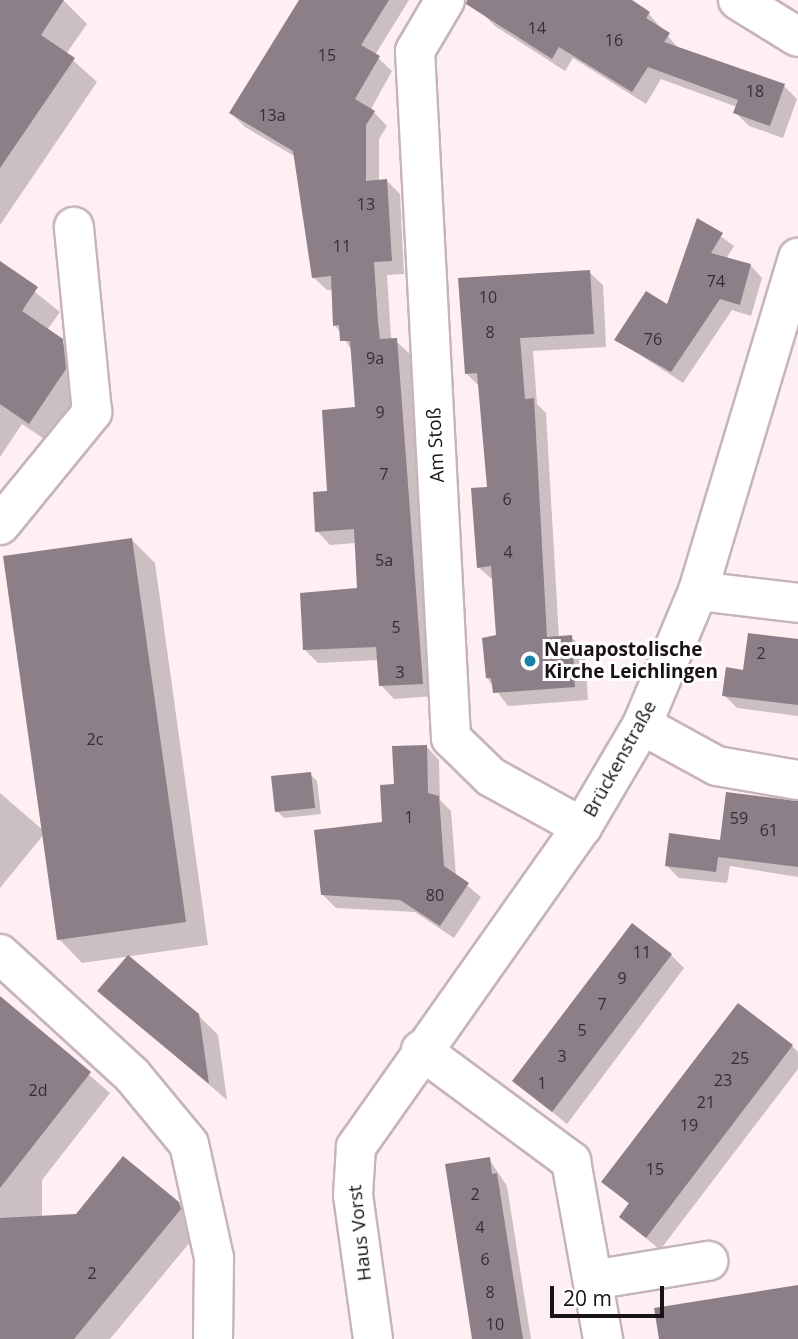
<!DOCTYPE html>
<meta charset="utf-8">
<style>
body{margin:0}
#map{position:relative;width:798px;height:1339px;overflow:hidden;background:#feeff2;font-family:"Open Sans",sans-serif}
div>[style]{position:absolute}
.shadow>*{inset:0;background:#0003}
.building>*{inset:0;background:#8c7f88}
.roads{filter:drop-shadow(2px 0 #c6b4b9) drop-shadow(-2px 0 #c6b4b9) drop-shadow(0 2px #c6b4b9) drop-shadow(0 -2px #c6b4b9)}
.minor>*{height:38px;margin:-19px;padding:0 19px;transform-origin:19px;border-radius:19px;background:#fff}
.dots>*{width:19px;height:19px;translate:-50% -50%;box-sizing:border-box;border:4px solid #fff;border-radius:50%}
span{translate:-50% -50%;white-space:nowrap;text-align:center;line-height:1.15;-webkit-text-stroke:6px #fff;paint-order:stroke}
.number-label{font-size:16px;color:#362e32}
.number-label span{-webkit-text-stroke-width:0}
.street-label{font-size:19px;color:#1a1315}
.poi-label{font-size:19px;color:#1a1315;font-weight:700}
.left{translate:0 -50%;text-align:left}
.scale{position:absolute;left:550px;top:1286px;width:114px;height:32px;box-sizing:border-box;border:4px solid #1a1315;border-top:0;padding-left:9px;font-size:21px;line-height:24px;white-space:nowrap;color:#1a1315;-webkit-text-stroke:5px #fff;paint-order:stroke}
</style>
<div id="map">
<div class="shadow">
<i style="clip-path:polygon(0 0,64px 1px,87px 24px,66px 54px,97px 82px,0 225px)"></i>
<i style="clip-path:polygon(301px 0,409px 0,375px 55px,392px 71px,371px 109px,387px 126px,379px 139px,379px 181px,387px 181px,400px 194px,404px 274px,387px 275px,391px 337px,410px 354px,436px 696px,394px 699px,381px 685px,379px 660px,318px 663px,305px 650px,359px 590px,356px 543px,330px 545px,317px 531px,357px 409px,353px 352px,335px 325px,333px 290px,327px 290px,313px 277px,296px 157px,245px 127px,231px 113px)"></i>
<i style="clip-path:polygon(490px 0,628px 0,648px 13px,680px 50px,784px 86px,797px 99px,783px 138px,749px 126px,735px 112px,737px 107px,661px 79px,646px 104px,573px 58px,565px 71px,495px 26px,482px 13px)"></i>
<i style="clip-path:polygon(698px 220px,734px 246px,726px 259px,751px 266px,762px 278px,751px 316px,732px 310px,683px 383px,616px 339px,668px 306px)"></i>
<i style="clip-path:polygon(0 264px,60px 312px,47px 330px,85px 364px,88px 393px,53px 445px,22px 424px,0 457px)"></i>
<i style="clip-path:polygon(589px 272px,603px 285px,606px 347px,533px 351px,537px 404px,546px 413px,559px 638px,571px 637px,585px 650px,588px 700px,508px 706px,487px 678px,497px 636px,493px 580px,478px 567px,489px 488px,480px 387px,466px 373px)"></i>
<i style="clip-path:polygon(132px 540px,155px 563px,208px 945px,82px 963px,59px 939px,44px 834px,0 888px,0 793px,44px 831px)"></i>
<i style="clip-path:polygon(798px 641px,798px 716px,737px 708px,724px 695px,744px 672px)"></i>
<i style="clip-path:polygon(426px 746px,439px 760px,440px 800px,451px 811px,456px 876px,481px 897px,454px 938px,415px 912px,336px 908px,323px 895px,384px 824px,395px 785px)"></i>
<i style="clip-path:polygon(310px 774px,317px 781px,321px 814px,284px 818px,277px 811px)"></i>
<i style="clip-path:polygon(798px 803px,798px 877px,730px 866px,727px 883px,679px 878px,667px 866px)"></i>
<i style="clip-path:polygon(671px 955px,684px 968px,567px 1124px,514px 1081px)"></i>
<i style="clip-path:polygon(100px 991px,198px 1015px,218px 1035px,227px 1100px)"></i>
<i style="clip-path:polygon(0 998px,110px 1093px,42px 1180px,42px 1218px,178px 1203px,199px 1224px,200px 1230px,110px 1339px,0 1339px)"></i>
<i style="clip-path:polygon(792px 1046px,798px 1052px,798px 1069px,660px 1250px,621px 1217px,630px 1205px,604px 1182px)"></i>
<i style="clip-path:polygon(489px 1159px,507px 1186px,531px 1339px,473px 1339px)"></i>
</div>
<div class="building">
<i style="clip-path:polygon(0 0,64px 0,41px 35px,75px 58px,0 168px)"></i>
<i style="clip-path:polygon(299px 0,389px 0,361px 45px,380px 56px,355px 99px,375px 111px,366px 125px,366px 181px,387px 179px,392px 261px,374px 262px,378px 322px,380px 339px,397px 338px,423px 684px,379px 686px,376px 647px,303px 650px,300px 593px,357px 588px,354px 529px,315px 532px,313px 492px,327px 491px,322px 410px,355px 407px,350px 341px,340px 341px,339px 325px,333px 326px,331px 276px,312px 278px,293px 151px,229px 113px)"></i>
<i style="clip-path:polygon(467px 0,632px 0,650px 12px,646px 18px,670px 33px,664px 42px,785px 84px,770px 126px,733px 113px,738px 100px,648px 67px,632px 92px,559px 47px,552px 59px,466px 4px)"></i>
<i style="clip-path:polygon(697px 218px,723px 233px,711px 253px,751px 264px,740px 305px,720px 299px,671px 372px,614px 340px,646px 291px,667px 304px)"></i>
<i style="clip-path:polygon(0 261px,38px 287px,22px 311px,63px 339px,66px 369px,29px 424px,0 404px)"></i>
<i style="clip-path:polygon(590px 270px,594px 334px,520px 338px,525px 399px,534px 398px,547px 637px,572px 635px,575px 687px,493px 693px,491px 678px,486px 678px,482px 638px,496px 635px,491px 566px,477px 568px,471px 488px,487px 487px,477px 373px,465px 374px,458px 278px)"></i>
<i style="clip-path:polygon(132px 538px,186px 922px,57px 940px,3px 556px)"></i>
<i style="clip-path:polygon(748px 633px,798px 639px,798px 705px,722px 696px,726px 667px,743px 670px)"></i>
<i style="clip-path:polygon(427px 745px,428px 793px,439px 796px,444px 866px,469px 883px,440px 926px,400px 900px,321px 895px,314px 830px,382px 822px,380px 785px,394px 784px,392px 746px)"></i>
<i style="clip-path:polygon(311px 772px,315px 808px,275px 812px,271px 776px)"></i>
<i style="clip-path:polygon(726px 792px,798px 801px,798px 867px,718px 857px,720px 844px,716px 872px,665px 866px,669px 833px,720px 840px)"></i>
<i style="clip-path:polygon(632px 923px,672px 954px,552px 1112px,512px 1081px)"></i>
<i style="clip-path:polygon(128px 955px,199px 1014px,209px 1084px,97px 991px)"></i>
<i style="clip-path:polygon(0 996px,91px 1072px,0 1188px)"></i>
<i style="clip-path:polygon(738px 1003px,793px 1045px,646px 1238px,619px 1217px,629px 1203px,601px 1182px)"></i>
<i style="clip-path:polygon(123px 1156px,179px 1202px,181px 1209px,74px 1339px,0 1339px,0 1218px,76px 1214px)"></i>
<i style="clip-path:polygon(490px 1157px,492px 1174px,497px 1173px,523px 1339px,472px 1339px,445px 1164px)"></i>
<i style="clip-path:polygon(798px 1285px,798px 1339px,659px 1339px,654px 1308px)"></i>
</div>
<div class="roads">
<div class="minor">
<i style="left:445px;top:0;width:59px;rotate:120.5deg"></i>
<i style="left:415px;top:51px;width:688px;rotate:87deg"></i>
<i style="left:451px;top:738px;width:56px;rotate:44.3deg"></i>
<i style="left:491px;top:777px;width:104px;rotate:28.8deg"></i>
<i style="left:738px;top:0;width:70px;rotate:31.7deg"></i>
<i style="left:0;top:525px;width:146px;rotate:-50.8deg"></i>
<i style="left:92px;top:412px;width:186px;rotate:-95.6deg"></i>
<i style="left:698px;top:591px;width:101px;rotate:6.8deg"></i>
<i style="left:642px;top:725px;width:85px;rotate:28.7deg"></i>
<i style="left:717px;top:766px;width:82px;rotate:9.8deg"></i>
<i style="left:0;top:954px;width:179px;rotate:42.5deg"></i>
<i style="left:132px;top:1075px;width:89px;rotate:50.4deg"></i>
<i style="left:189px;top:1144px;width:117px;rotate:77.6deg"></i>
<i style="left:214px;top:1258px;width:81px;rotate:90.7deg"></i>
<i style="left:421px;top:1050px;width:187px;rotate:36.5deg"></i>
<i style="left:571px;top:1161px;width:181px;rotate:79.8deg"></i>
<i style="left:593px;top:1280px;width:117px;rotate:-9.4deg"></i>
<i style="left:373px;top:1339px;width:145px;rotate:-97.9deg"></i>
<i style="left:353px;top:1195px;width:48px;rotate:-86.4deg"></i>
<i style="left:356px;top:1147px;width:392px;rotate:-54.8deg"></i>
<i style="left:582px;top:827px;width:118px;rotate:-59.5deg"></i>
<i style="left:642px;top:725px;width:145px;rotate:-67.3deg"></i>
<i style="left:698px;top:591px;width:348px;rotate:-73.3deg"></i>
</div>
</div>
<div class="dots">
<i style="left:530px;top:661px;background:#1680a9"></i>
</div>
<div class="number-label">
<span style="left:537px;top:28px">14</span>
<span style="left:614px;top:40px">16</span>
<span style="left:327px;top:55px">15</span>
<span style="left:755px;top:91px">18</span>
<span style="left:272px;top:115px">13a</span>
<span style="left:366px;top:204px">13</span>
<span style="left:342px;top:246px">11</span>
<span style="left:716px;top:281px">74</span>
<span style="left:488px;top:297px">10</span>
<span style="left:490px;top:332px">8</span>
<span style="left:653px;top:339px">76</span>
<span style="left:375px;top:358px">9a</span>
<span style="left:380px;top:412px">9</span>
<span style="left:384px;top:474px">7</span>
<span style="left:507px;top:499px">6</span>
<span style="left:508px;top:552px">4</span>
<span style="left:384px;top:560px">5a</span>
<span style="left:396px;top:627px">5</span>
<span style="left:761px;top:653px">2</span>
<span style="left:400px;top:672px">3</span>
<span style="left:95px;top:739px">2c</span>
<span style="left:409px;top:817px">1</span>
<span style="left:739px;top:818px">59</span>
<span style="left:769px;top:830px">61</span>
<span style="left:435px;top:895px">80</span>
<span style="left:642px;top:952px">11</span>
<span style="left:622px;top:978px">9</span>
<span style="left:602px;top:1004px">7</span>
<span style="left:582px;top:1030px">5</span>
<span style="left:562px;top:1056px">3</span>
<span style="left:740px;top:1058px">25</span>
<span style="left:723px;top:1080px">23</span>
<span style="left:542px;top:1083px">1</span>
<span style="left:38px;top:1090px">2d</span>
<span style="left:706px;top:1102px">21</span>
<span style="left:689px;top:1125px">19</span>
<span style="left:655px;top:1169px">15</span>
<span style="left:475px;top:1194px">2</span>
<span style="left:480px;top:1227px">4</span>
<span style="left:485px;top:1259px">6</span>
<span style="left:92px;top:1273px">2</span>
<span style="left:490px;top:1292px">8</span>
<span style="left:495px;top:1324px">10</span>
</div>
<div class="street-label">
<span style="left:436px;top:445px;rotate:-93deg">Am Stoß</span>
<span style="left:620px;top:759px;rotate:-61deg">Brückenstraße</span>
<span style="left:360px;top:1233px;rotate:-96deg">Haus Vorst</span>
</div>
<div class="poi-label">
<span class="left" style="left:544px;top:661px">Neuapostolische<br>Kirche Leichlingen</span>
</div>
<div class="scale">20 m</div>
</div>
